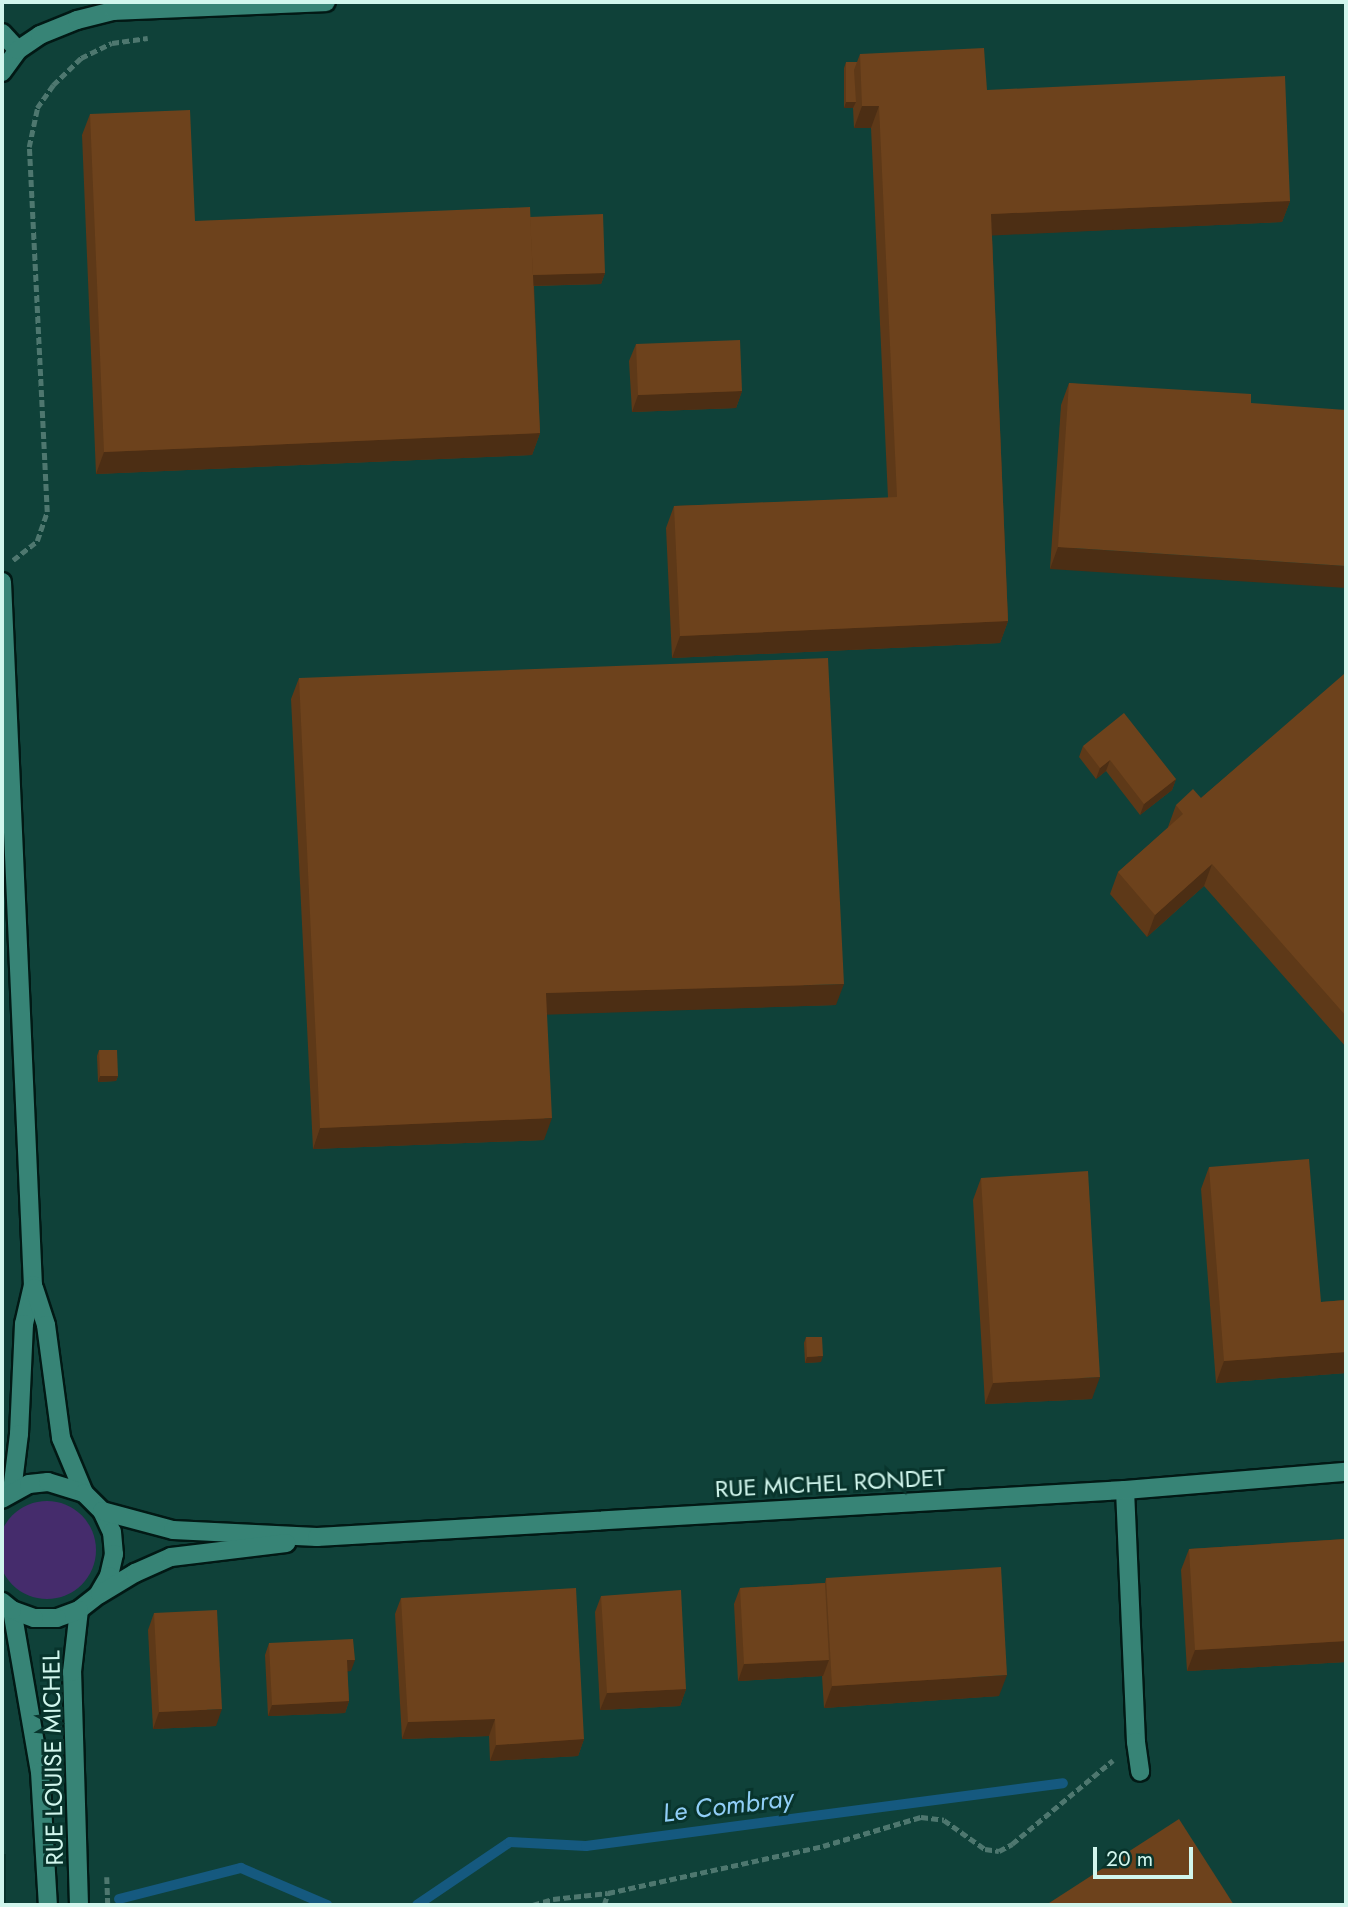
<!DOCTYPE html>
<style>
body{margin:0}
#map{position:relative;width:1348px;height:1907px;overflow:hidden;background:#08342c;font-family:Jost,sans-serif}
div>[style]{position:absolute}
.built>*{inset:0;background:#0f4139}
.green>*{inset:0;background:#452c6c}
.round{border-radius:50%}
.stream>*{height:10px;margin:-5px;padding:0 5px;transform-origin:5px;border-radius:5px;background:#15597f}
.path>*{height:4.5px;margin-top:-2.25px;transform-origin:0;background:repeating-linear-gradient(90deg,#4e776f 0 7px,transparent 0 10.5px)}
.roads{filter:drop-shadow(2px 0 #021915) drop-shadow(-2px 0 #021915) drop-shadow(0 2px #021915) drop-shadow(0 -2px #021915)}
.minor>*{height:18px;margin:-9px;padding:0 9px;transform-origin:9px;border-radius:9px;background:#378476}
.tertiary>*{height:18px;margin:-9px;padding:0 9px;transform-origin:9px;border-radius:9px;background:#378476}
.wall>*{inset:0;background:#5e3918}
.shaded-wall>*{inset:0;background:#4c2e14}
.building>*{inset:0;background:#6d421c}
span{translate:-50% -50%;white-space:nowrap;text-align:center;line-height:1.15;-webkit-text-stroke:6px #08342c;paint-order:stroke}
.street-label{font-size:24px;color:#d1f6ed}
.water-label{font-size:26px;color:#91cef7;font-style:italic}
.frame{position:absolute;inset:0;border:4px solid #d1f6ed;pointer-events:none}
.scale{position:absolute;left:1093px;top:1847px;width:100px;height:32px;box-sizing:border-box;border:4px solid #d1f6ed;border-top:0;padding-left:9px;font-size:21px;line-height:24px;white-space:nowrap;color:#d1f6ed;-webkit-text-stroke:5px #08342c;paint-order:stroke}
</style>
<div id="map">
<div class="built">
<i style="clip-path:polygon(2px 2px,1346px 2px,1346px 1905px,6px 1905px,6px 1854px,2px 1854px)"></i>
</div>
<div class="green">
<i class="round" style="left:-2px;top:1501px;width:98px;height:98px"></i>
</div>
<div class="stream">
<i style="left:119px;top:1899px;width:126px;rotate:-14.3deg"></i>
<i style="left:241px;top:1868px;width:94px;rotate:23.3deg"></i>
<i style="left:417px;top:1905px;width:112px;rotate:-34.1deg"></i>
<i style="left:510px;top:1842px;width:76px;rotate:3deg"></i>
<i style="left:586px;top:1846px;width:481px;rotate:-7.5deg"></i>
</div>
<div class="path">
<i style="left:13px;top:560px;width:31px;rotate:-38deg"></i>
<i style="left:37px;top:541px;width:31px;rotate:-71deg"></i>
<i style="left:47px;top:512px;width:365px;rotate:-92.8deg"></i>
<i style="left:29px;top:147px;width:40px;rotate:-78deg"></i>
<i style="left:37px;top:108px;width:28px;rotate:-55deg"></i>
<i style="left:53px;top:85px;width:39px;rotate:-44deg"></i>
<i style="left:81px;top:58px;width:34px;rotate:-26deg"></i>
<i style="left:112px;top:43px;width:36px;rotate:-8deg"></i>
<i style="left:107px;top:1877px;width:28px;rotate:88deg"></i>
<i style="left:533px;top:1905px;width:21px;rotate:-17deg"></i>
<i style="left:553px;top:1899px;width:55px;rotate:-6.2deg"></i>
<i style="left:608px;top:1893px;width:220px;rotate:-12.3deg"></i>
<i style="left:823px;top:1846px;width:102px;rotate:-16.5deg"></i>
<i style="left:921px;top:1817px;width:23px;rotate:7deg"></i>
<i style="left:944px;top:1820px;width:50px;rotate:35.3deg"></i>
<i style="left:985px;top:1849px;width:14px;rotate:8deg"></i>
<i style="left:999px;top:1851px;width:15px;rotate:-28deg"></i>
<i style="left:1012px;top:1844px;width:131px;rotate:-39.7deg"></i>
<i style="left:604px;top:1905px;width:13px;rotate:-72deg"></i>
</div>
<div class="roads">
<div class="minor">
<i style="left:2px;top:33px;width:23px;rotate:47deg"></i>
<i style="left:2px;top:72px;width:27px;rotate:-54deg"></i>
<i style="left:18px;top:50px;width:27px;rotate:-34deg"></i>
<i style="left:40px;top:35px;width:40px;rotate:-22deg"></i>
<i style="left:77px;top:20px;width:38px;rotate:-14deg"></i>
<i style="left:114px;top:11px;width:212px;rotate:-2.4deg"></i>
<i style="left:2px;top:582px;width:704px;rotate:87.48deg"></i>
<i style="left:33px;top:1285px;width:40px;rotate:103deg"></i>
<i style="left:24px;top:1324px;width:110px;rotate:92.6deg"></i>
<i style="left:19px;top:1434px;width:57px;rotate:97deg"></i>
<i style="left:34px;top:1288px;width:39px;rotate:72deg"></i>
<i style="left:46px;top:1325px;width:114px;rotate:82.4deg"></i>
<i style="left:61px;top:1438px;width:60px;rotate:67.3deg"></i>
<i style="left:1125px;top:1490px;width:252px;rotate:87.5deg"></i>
<i style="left:1136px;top:1742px;width:30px;rotate:82deg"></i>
<i style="left:12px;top:1610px;width:164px;rotate:80.2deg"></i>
<i style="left:40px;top:1772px;width:133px;rotate:86.6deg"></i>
<i style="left:79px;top:1905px;width:233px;rotate:-91.7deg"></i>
<i style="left:72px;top:1672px;width:62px;rotate:-83.6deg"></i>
</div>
<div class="tertiary">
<i style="left:2px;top:1499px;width:31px;rotate:-29deg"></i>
<i style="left:29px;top:1484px;width:19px;rotate:-6deg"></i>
<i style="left:48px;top:1482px;width:38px;rotate:17deg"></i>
<i style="left:84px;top:1493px;width:25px;rotate:45deg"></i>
<i style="left:102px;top:1511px;width:23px;rotate:65deg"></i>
<i style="left:112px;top:1532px;width:22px;rotate:85deg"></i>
<i style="left:114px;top:1554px;width:23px;rotate:103deg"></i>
<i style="left:109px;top:1576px;width:22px;rotate:120deg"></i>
<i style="left:98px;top:1595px;width:24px;rotate:142deg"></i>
<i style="left:79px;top:1610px;width:23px;rotate:160deg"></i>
<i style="left:57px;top:1618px;width:23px;rotate:180deg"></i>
<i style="left:34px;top:1618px;width:23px;rotate:-160deg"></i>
<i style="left:12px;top:1610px;width:13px;rotate:-141deg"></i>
<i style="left:102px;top:1511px;width:73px;rotate:15deg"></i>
<i style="left:173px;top:1530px;width:144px;rotate:2.8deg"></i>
<i style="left:317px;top:1537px;width:809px;rotate:-3.33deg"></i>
<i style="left:1125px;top:1490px;width:222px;rotate:-4.7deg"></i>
<i style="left:100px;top:1594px;width:41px;rotate:-31deg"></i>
<i style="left:135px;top:1573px;width:39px;rotate:-24deg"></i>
<i style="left:171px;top:1557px;width:116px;rotate:-6.9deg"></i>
</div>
</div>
<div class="wall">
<i style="clip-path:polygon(860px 54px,987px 90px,1290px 201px,1282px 222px,992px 235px,1008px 621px,1000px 643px,672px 658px,666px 528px,674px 506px,888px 498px,871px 128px,854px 128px,853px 108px,844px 108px,844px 68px,846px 62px,857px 62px)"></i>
<i style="clip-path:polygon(90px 114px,195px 221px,530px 217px,605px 273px,601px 284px,534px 286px,540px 433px,532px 455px,96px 474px,82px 135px)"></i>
<i style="clip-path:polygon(636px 344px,742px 391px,736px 408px,632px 412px,629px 361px)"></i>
<i style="clip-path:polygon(1069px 383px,1251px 403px,1050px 569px,1061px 405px)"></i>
<i style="clip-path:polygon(1346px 674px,1346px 1047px,1204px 886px,1147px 937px,1110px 894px,1118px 872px,1169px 827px,1168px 827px,1176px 805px,1201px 798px)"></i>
<i style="clip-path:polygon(299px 678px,836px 1005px,547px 1014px,544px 1140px,313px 1149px,291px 699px)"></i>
<i style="clip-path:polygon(1083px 746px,1176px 779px,1172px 790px,1140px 815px,1106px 771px,1096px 779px,1079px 757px)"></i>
<i style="clip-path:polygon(99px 1050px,118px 1076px,116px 1081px,98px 1082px,97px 1056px)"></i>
<i style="clip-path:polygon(1209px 1167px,1321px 1302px,1346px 1300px,1346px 1373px,1216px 1383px,1201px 1189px)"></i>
<i style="clip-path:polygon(981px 1178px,1092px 1399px,985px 1404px,973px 1200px)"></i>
<i style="clip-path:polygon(806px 1337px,821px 1362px,805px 1363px,804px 1343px)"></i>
<i style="clip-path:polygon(1346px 1539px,1346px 1662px,1187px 1671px,1181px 1570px,1189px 1549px)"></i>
<i style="clip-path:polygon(826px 1578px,999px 1696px,824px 1708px,822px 1676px,738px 1681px,734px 1604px,740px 1588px,825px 1583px)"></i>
<i style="clip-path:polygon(601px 1596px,686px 1689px,680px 1706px,600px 1710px,595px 1612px)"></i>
<i style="clip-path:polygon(401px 1598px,584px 1739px,578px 1756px,490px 1761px,489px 1736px,402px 1739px,395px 1614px)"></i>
<i style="clip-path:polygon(154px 1613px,216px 1726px,153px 1729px,148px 1630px)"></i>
<i style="clip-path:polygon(269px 1643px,351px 1671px,347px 1671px,349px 1701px,345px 1713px,268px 1716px,265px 1655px)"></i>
</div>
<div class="shaded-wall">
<i style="clip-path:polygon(846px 102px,856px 102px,853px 108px,844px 108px)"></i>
<i style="clip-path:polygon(862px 106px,879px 106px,871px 128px,854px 128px)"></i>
<i style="clip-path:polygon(1290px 201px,1282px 222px,983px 236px,991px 214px)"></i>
<i style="clip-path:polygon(605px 273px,601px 284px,525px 286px,529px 275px)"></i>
<i style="clip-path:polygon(742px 391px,736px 408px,632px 412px,638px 395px)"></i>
<i style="clip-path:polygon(540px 433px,532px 455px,96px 474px,104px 452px)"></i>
<i style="clip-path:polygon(1058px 547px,1346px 566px,1346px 588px,1050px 569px)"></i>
<i style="clip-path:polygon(1008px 621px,1000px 643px,672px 658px,680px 636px)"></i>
<i style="clip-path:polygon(1110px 760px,1106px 771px,1096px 779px,1100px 768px)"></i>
<i style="clip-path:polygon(1176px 779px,1172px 790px,1140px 815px,1144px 804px)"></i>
<i style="clip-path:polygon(1212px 864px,1204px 886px,1147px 937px,1155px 915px)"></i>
<i style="clip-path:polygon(844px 984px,836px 1005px,538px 1015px,546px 993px)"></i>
<i style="clip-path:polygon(100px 1076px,118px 1076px,116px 1081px,98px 1082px)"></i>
<i style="clip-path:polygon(552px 1118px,544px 1140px,313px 1149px,320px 1128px)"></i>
<i style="clip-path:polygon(1346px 1352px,1346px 1373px,1216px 1383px,1224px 1361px)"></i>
<i style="clip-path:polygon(823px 1356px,821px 1362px,805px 1363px,807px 1357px)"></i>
<i style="clip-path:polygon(1100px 1377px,1092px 1399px,985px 1404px,993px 1383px)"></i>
<i style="clip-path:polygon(1346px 1641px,1346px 1662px,1187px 1671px,1195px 1650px)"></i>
<i style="clip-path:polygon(347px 1660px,355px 1660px,351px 1671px,343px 1672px)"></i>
<i style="clip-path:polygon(829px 1660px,823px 1676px,738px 1681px,744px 1664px)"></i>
<i style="clip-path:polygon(1007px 1675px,999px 1696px,824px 1708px,832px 1686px)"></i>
<i style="clip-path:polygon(686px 1689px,680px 1706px,600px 1710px,607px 1693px)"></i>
<i style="clip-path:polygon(349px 1701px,345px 1713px,268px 1716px,272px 1705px)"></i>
<i style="clip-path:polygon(222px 1709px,216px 1726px,153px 1729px,159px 1712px)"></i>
<i style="clip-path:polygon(495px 1719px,489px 1736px,402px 1739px,408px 1722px)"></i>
<i style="clip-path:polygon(584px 1739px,578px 1756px,490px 1761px,496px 1745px)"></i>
</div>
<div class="building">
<i style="clip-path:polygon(984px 48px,987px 90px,1285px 76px,1290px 201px,991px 214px,1008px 621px,680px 636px,674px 506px,897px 497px,879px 106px,862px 106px,860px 54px)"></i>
<i style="clip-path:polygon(846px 62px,857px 62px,854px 70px,856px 102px,846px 102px)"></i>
<i style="clip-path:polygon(190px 110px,195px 221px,530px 207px,540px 433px,104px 452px,90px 114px)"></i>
<i style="clip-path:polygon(603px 214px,605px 273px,533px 275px,530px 217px)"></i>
<i style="clip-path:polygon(740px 340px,742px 391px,638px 395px,636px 344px)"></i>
<i style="clip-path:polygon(1069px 383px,1251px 394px,1251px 403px,1346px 410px,1346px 566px,1058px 547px)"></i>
<i style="clip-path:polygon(828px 658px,844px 984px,546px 993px,552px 1118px,320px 1128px,299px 678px)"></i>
<i style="clip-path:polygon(1344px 674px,1346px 674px,1346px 1016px,1212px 864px,1155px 915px,1118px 872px,1183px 814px,1176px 805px,1193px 789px,1201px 798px)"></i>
<i style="clip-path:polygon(1124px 713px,1176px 779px,1144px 804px,1110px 760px,1100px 768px,1083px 746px)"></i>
<i style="clip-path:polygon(99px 1050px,117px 1050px,118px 1076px,100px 1076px)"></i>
<i style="clip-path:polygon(1309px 1159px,1321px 1302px,1346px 1300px,1346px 1352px,1224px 1361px,1209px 1167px)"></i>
<i style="clip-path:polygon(1088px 1171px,1100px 1377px,993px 1383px,981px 1178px)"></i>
<i style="clip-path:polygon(806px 1337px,822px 1337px,823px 1356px,807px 1357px)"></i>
<i style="clip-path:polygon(1346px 1539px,1346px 1641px,1195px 1650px,1189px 1549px)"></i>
<i style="clip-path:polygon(1001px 1567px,1007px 1675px,832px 1686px,826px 1578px)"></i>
<i style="clip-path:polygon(825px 1583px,829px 1660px,744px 1664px,740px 1588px)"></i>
<i style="clip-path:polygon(576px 1588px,584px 1739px,496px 1745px,495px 1719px,408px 1722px,401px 1598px)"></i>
<i style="clip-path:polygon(681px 1590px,686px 1689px,607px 1693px,601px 1596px)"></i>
<i style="clip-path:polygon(217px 1610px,222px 1709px,159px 1712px,154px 1613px)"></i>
<i style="clip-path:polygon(353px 1639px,355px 1660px,347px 1660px,349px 1701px,272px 1705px,269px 1643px)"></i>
<i style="clip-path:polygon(1179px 1819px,1234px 1905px,1046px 1905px)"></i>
</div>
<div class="street-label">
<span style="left:830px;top:1483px;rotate:-3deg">RUE MICHEL RONDET</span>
<span style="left:53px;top:1758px;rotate:-91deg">RUE LOUISE MICHEL</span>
</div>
<div class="water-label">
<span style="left:728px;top:1806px;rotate:-7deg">Le Combray</span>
</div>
<div class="frame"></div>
<div class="scale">20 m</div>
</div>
